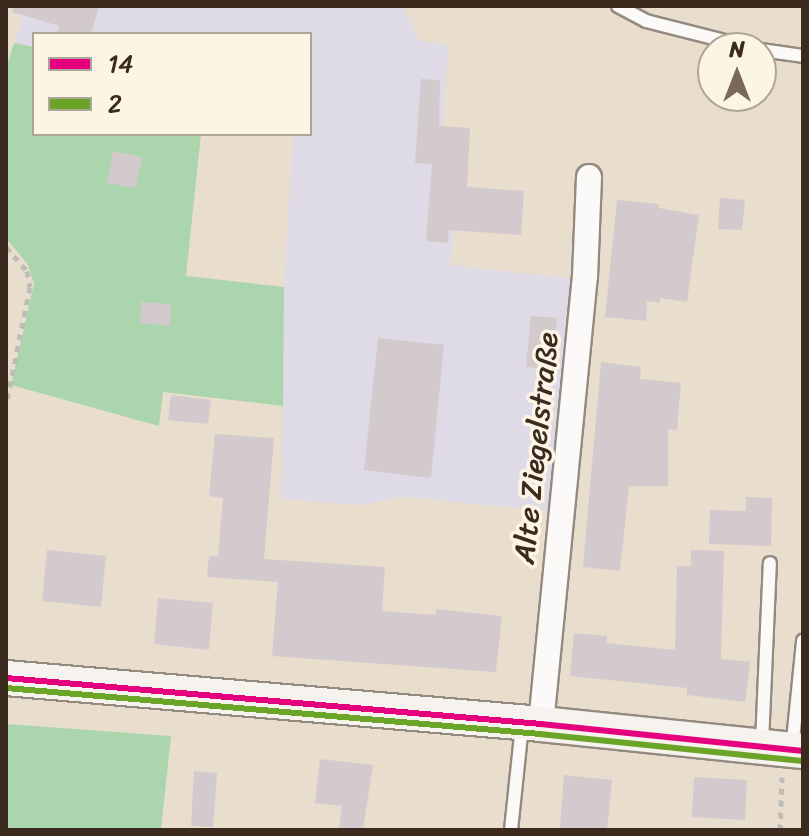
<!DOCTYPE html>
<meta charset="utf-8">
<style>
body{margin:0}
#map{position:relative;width:809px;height:836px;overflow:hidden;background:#e9dece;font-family:Sriracha,sans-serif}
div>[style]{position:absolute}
.built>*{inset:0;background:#dedbe6}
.green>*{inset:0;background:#abd5ac}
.building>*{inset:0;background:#d2cacd}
.path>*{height:5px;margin-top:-2.5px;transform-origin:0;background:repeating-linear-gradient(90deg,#bfbbb7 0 6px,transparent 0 12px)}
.roads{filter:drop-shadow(2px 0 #938a80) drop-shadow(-2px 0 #938a80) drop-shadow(0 2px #938a80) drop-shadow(0 -2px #938a80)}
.service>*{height:12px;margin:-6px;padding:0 6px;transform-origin:6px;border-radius:6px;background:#fcfaf8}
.minor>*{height:24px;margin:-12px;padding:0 12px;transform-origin:12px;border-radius:12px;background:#fcfaf8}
.secondary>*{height:34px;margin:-17px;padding:0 17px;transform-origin:17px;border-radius:17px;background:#f6f2ed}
.bus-1>*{height:6px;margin:-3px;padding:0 3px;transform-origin:3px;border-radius:3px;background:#e5007d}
.bus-2>*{height:6px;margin:-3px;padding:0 3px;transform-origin:3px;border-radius:3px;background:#6ba528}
span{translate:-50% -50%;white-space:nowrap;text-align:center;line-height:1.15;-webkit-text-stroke:7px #fcf5e5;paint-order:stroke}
.street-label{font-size:30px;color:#3b2a1e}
.frame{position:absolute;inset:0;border:8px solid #3b2a1e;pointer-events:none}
.legend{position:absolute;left:32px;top:32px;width:280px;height:104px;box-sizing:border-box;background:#fcf5e5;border:2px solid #afa495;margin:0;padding:10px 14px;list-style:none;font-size:24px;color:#3b2a1e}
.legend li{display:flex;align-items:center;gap:16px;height:40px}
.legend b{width:40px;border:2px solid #afa495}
.north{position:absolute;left:697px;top:32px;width:80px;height:80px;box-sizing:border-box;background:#fcf5e5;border:2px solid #afa495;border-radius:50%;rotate:0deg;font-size:22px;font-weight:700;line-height:32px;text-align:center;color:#3b2a1e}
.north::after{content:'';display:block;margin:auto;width:28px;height:36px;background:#78695c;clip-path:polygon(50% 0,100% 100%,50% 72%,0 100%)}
</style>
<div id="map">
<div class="built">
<i style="clip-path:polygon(27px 6px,403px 6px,419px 40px,448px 45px,441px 162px,460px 164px,450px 265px,574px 279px,555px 512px,403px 497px,362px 505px,281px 499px,284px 287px,293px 134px,310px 134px,310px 34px,34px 34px,34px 47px,14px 43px)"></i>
</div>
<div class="green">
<i style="clip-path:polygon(14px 43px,34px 47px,34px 134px,201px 134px,186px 276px,284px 287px,283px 406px,163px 392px,159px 426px,11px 385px,34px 284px,28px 265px,6px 238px,6px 69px)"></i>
<i style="clip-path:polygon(6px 724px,171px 736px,161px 830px,6px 830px)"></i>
</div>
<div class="building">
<i style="clip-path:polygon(13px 6px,99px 6px,91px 34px,57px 34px,59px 26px,12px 12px)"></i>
<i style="clip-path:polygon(421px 79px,440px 80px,439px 126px,470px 128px,467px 187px,524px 191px,521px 235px,449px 230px,448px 243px,426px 241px,432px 164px,415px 163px)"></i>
<i style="clip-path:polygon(113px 151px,142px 157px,136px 188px,107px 183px)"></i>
<i style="clip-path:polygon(720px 198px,745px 200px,742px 230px,718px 229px)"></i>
<i style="clip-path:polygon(617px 200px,659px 204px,659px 208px,699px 215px,687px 302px,660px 298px,660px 303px,647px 301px,646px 321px,605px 317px)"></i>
<i style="clip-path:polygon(141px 302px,171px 304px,170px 326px,140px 323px)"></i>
<i style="clip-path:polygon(531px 316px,557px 318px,552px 369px,526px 367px)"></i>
<i style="clip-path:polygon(378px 338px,444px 345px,431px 478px,364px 470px)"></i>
<i style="clip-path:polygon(601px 362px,641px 367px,640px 379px,681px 383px,677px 430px,668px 429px,668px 486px,629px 486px,620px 571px,583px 567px)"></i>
<i style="clip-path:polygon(171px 395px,211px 400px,208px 424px,168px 420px)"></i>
<i style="clip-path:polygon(215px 434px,274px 438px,264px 559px,385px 567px,382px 611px,436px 615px,436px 609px,502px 616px,496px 672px,272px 656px,278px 582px,207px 577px,209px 556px,218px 556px,223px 498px,209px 496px)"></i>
<i style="clip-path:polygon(746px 497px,772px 498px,771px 546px,709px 544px,710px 510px,746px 511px)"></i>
<i style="clip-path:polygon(47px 550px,106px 556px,101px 607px,42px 601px)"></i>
<i style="clip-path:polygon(691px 550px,724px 551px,721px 659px,750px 662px,745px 702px,687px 695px,687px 688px,570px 676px,574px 633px,607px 636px,607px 643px,675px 650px,677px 566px,691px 566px)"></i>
<i style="clip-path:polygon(158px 598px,213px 603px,209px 650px,154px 644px)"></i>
<i style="clip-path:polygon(320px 759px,373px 765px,363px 830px,339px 830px,342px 806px,315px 803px)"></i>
<i style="clip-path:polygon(194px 771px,217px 773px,213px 827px,191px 826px)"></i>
<i style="clip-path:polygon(564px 775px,612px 780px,607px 830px,560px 828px)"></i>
<i style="clip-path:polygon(694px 777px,747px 780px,745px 820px,692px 817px)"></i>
</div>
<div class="path">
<i style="left:6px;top:247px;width:32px;rotate:49deg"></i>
<i style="left:27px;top:271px;width:16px;rotate:79deg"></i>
<i style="left:30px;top:287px;width:120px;rotate:101.5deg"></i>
<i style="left:780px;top:830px;width:53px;rotate:-87.8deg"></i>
</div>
<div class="roads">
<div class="service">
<i style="left:618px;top:6px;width:32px;rotate:28deg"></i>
<i style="left:646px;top:21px;width:110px;rotate:14.2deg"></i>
<i style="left:761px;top:50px;width:42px;rotate:8.1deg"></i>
<i style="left:762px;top:743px;width:180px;rotate:-87.5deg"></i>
<i style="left:792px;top:750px;width:110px;rotate:-84.2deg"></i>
<i style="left:511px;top:830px;width:105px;rotate:-84deg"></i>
</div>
<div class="minor">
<i style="left:541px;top:724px;width:449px;rotate:-84.4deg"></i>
<i style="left:585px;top:277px;width:100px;rotate:-87.7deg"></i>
</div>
<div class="secondary">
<i style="left:6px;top:678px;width:537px;rotate:4.91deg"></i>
<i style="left:541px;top:724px;width:263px;rotate:5.9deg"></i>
</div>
</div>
<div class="bus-1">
<i style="left:6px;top:678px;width:537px;rotate:4.91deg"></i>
<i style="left:541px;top:724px;width:263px;rotate:5.9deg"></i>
</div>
<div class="bus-2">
<i style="left:6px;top:688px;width:536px;rotate:4.92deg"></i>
<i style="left:540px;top:734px;width:263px;rotate:5.9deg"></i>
</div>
<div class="street-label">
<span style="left:536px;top:448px;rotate:-84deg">Alte Ziegelstraße</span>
</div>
<div class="frame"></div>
<ul class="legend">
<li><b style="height:10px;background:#e5007d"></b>14</li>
<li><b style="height:10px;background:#6ba528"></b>2</li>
</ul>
<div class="north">N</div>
</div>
